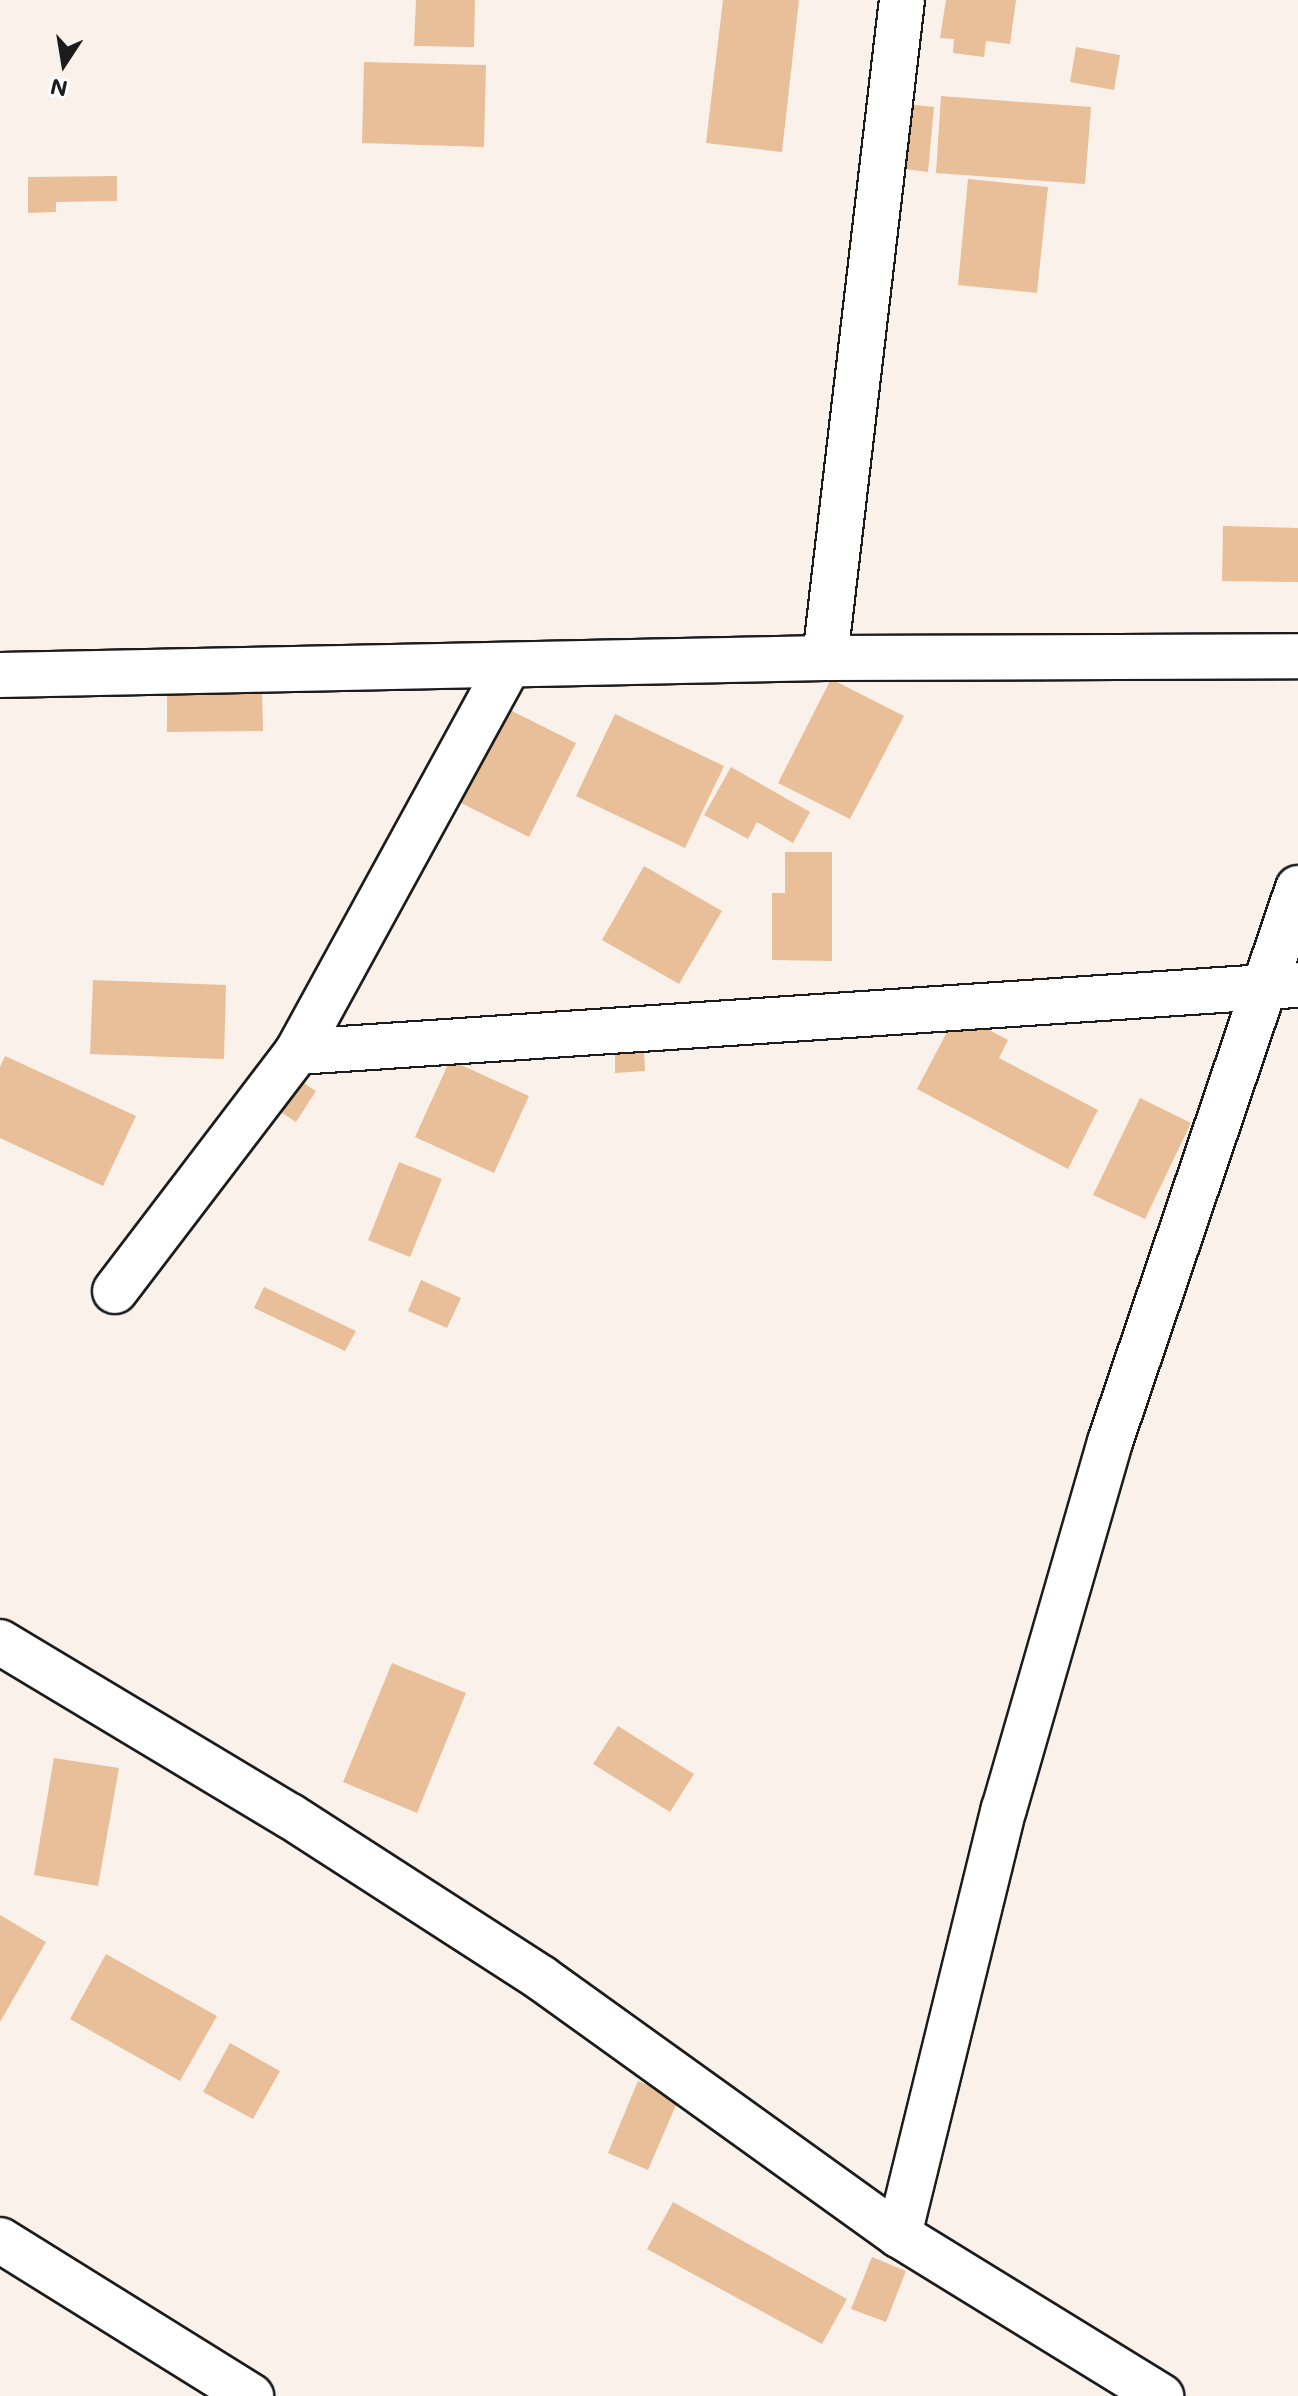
<!DOCTYPE html>
<style>
body{margin:0}
#map{position:relative;width:1298px;height:2396px;overflow:hidden;background:#faf2ea;font-family:Mali,sans-serif}
div>[style]{position:absolute}
.building>*{inset:0;background:#e8bf98}
.roads{filter:drop-shadow(2px 0 #1c1c1c) drop-shadow(-2px 0 #1c1c1c) drop-shadow(0 2px #1c1c1c) drop-shadow(0 -2px #1c1c1c)}
.minor>*{height:44px;margin:-22px;padding:0 22px;transform-origin:22px;border-radius:22px;background:#fff}
span{translate:-50% -50%;white-space:nowrap;text-align:center;line-height:1.15;-webkit-text-stroke:6px #fff;paint-order:stroke}
.north{position:absolute;left:24px;top:24px;width:80px;height:80px;-webkit-text-stroke:6px #fff;paint-order:stroke;rotate:192deg;font-size:22px;font-weight:700;line-height:32px;text-align:center;color:#1c1c1c}
.north::after{content:'';display:block;margin:auto;width:28px;height:36px;background:#1c1c1c;clip-path:polygon(50% 0,100% 100%,50% 72%,0 100%)}
</style>
<div id="map">
<div class="building">
<i style="clip-path:polygon(416px 0,475px 0,474px 47px,414px 46px)"></i>
<i style="clip-path:polygon(723px 0,799px 0,782px 152px,706px 143px)"></i>
<i style="clip-path:polygon(946px 0,1016px 0,1010px 44px,986px 41px,984px 57px,953px 53px,954px 39px,940px 38px)"></i>
<i style="clip-path:polygon(1076px 47px,1120px 55px,1114px 90px,1070px 82px)"></i>
<i style="clip-path:polygon(364px 62px,486px 65px,484px 147px,362px 143px)"></i>
<i style="clip-path:polygon(941px 96px,1091px 107px,1085px 184px,936px 173px)"></i>
<i style="clip-path:polygon(897px 103px,934px 107px,928px 172px,890px 167px)"></i>
<i style="clip-path:polygon(117px 176px,117px 201px,56px 202px,56px 212px,28px 213px,28px 177px)"></i>
<i style="clip-path:polygon(968px 179px,1048px 187px,1037px 293px,958px 285px)"></i>
<i style="clip-path:polygon(1223px 526px,1298px 528px,1298px 582px,1222px 581px)"></i>
<i style="clip-path:polygon(831px 679px,904px 716px,850px 819px,778px 783px)"></i>
<i style="clip-path:polygon(262px 689px,263px 731px,167px 732px,167px 690px)"></i>
<i style="clip-path:polygon(506px 708px,576px 743px,529px 837px,459px 802px)"></i>
<i style="clip-path:polygon(615px 714px,724px 766px,685px 848px,576px 796px)"></i>
<i style="clip-path:polygon(731px 767px,810px 812px,793px 843px,757px 822px,748px 839px,704px 815px)"></i>
<i style="clip-path:polygon(785px 852px,832px 852px,832px 961px,772px 960px,772px 893px,785px 893px)"></i>
<i style="clip-path:polygon(644px 866px,722px 911px,679px 984px,602px 940px)"></i>
<i style="clip-path:polygon(93px 980px,226px 985px,224px 1059px,90px 1054px)"></i>
<i style="clip-path:polygon(957px 1013px,1008px 1040px,999px 1058px,1098px 1110px,1068px 1169px,917px 1089px)"></i>
<i style="clip-path:polygon(644px 1050px,645px 1071px,615px 1073px,615px 1051px)"></i>
<i style="clip-path:polygon(5px 1056px,136px 1116px,103px 1186px,0 1138px,0 1067px)"></i>
<i style="clip-path:polygon(450px 1060px,529px 1096px,494px 1173px,415px 1137px)"></i>
<i style="clip-path:polygon(294px 1077px,316px 1091px,296px 1122px,273px 1107px)"></i>
<i style="clip-path:polygon(1140px 1098px,1191px 1123px,1145px 1219px,1093px 1195px)"></i>
<i style="clip-path:polygon(399px 1162px,442px 1179px,410px 1257px,368px 1240px)"></i>
<i style="clip-path:polygon(421px 1280px,461px 1298px,447px 1328px,408px 1311px)"></i>
<i style="clip-path:polygon(264px 1287px,356px 1331px,345px 1351px,254px 1308px)"></i>
<i style="clip-path:polygon(392px 1663px,466px 1693px,417px 1813px,343px 1782px)"></i>
<i style="clip-path:polygon(618px 1726px,694px 1774px,670px 1812px,593px 1764px)"></i>
<i style="clip-path:polygon(54px 1758px,119px 1768px,98px 1886px,34px 1875px)"></i>
<i style="clip-path:polygon(0 1915px,46px 1942px,0 2022px)"></i>
<i style="clip-path:polygon(106px 1954px,217px 2016px,180px 2081px,70px 2019px)"></i>
<i style="clip-path:polygon(230px 2043px,280px 2071px,253px 2119px,203px 2092px)"></i>
<i style="clip-path:polygon(638px 2081px,679px 2098px,648px 2170px,608px 2153px)"></i>
<i style="clip-path:polygon(673px 2202px,847px 2299px,822px 2344px,647px 2249px)"></i>
<i style="clip-path:polygon(872px 2257px,906px 2271px,886px 2322px,851px 2309px)"></i>
</div>
<div class="roads">
<div class="minor">
<i style="left:825px;top:658px;width:662px;rotate:-83.33deg"></i>
<i style="left:0;top:675px;width:825px;rotate:-1.18deg"></i>
<i style="left:825px;top:658px;width:473px;rotate:-0.2deg"></i>
<i style="left:297px;top:1052px;width:1001px;rotate:-3.84deg"></i>
<i style="left:115px;top:1291px;width:300px;rotate:-52.7deg"></i>
<i style="left:297px;top:1052px;width:440px;rotate:-61.3deg"></i>
<i style="left:0;top:1642px;width:338px;rotate:31deg"></i>
<i style="left:290px;top:1816px;width:299px;rotate:32.8deg"></i>
<i style="left:541px;top:1978px;width:441px;rotate:35.7deg"></i>
<i style="left:899px;top:2235px;width:308px;rotate:31.6deg"></i>
<i style="left:899px;top:2235px;width:439px;rotate:-76.2deg"></i>
<i style="left:1004px;top:1809px;width:382px;rotate:-73.9deg"></i>
<i style="left:1110px;top:1442px;width:585px;rotate:-71.26deg"></i>
<i style="left:0;top:2240px;width:296px;rotate:31.9deg"></i>
</div>
</div>
<div class="north">N</div>
</div>
